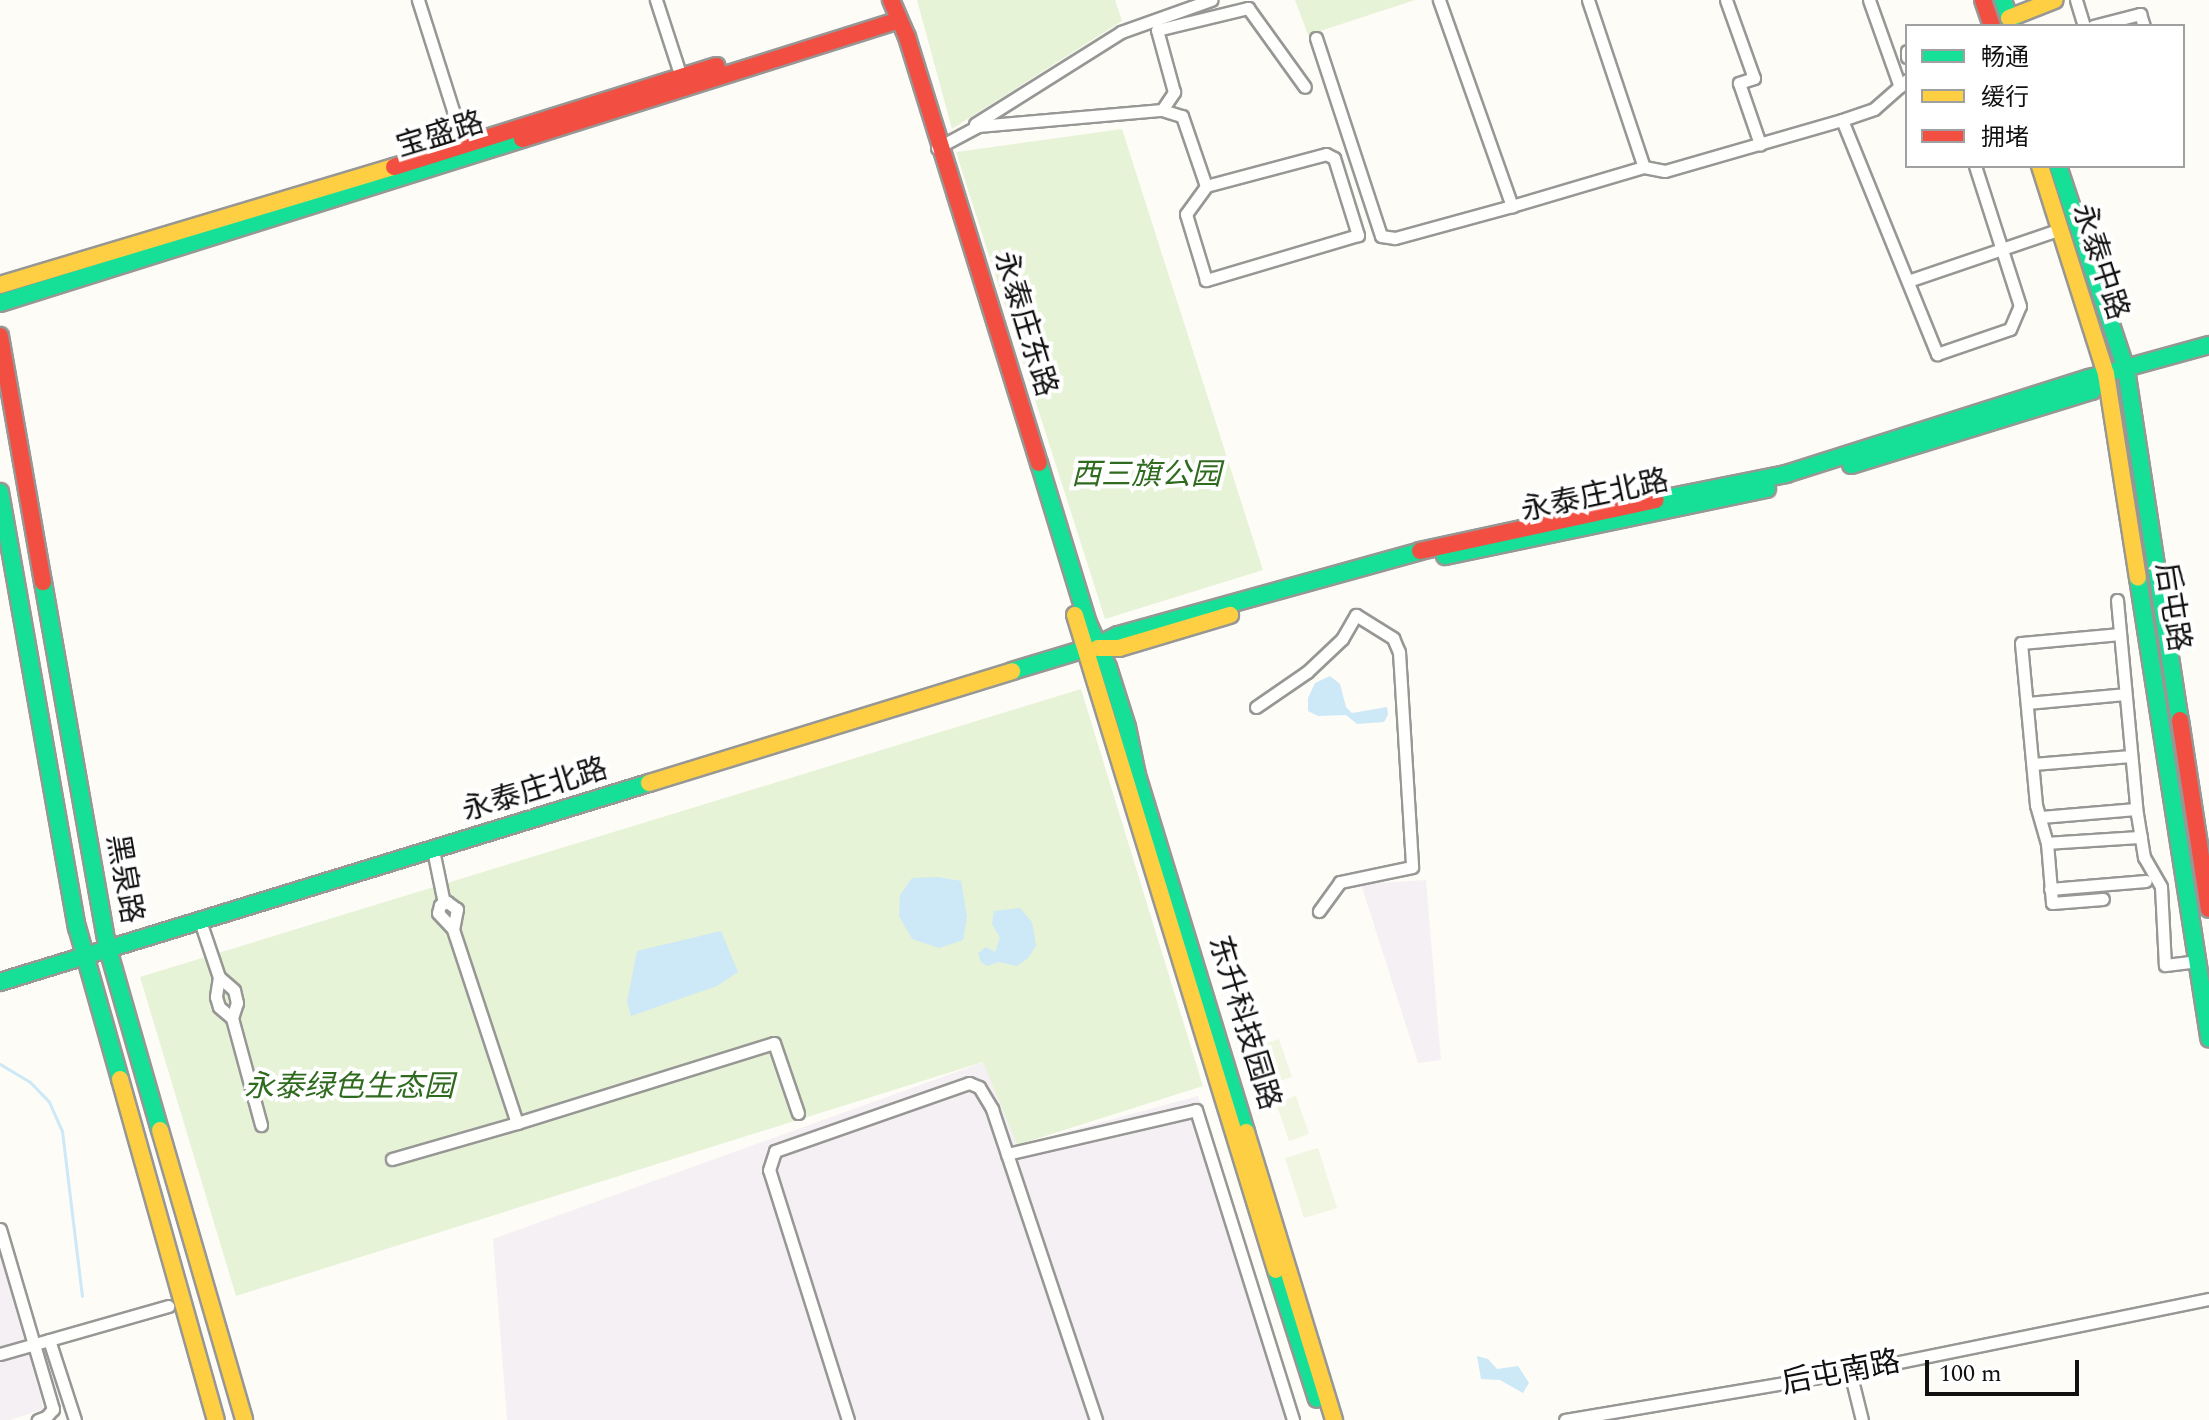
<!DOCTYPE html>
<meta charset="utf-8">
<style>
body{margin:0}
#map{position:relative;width:2209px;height:1420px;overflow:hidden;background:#fdfcf7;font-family:Spectral,"Noto Sans SC",serif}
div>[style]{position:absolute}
.industrial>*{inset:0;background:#f5f0f3}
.green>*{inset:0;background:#e7f3d7}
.pitch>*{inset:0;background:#f0f6e1}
.water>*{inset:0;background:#cde8f7}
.stream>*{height:3px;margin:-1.5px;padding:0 1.5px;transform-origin:1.5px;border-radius:1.5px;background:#cde8f7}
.roads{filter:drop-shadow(2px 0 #979795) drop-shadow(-2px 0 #979795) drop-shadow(0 2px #979795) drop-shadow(0 -2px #979795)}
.street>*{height:11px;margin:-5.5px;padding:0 5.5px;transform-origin:5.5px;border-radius:5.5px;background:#fffffe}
.fast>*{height:16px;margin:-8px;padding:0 8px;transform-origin:8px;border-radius:8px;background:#16e098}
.slow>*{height:16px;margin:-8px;padding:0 8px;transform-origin:8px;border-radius:8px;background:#ffcf43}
.jam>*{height:16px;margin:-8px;padding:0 8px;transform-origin:8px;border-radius:8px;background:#f24e42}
span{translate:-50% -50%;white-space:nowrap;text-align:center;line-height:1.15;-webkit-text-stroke:8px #fff;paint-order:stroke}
.street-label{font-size:30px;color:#111}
.park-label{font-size:30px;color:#2f6b1f;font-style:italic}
.legend{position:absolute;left:1905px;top:24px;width:280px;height:144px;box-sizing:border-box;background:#fff;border:2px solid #a0a0a0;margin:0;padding:10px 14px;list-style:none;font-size:24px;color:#111}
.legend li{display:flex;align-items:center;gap:16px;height:40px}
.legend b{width:40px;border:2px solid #a0a0a0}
.scale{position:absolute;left:1925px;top:1360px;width:154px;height:36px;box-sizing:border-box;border:4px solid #111;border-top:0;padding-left:10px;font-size:24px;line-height:28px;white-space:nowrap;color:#111;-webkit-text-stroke:6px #fff;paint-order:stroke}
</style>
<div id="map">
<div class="industrial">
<i style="clip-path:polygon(1426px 880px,1441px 1060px,1418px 1063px,1361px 884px)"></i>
<i style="clip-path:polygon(984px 1062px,1017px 1145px,1198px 1096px,1300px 1420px,507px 1420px,493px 1239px)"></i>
<i style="clip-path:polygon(0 1254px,44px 1409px,10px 1420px,0 1420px)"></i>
</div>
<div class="green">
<i style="clip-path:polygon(917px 0,1115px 0,1122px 21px,952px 129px)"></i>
<i style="clip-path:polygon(1295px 0,1415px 0,1308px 35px)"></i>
<i style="clip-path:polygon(1122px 129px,1263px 570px,1105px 619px,956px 152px)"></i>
<i style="clip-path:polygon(1081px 689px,1203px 1086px,1017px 1145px,983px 1062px,236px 1296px,140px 977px)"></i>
</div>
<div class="pitch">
<i style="clip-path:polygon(1279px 1039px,1292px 1077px,1271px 1084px,1258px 1046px)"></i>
<i style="clip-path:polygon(1296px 1096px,1309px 1134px,1289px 1141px,1276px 1103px)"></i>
<i style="clip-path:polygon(1318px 1148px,1337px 1208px,1304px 1218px,1285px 1158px)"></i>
</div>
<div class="water">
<i style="clip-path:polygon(1330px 676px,1340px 684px,1346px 707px,1352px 713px,1387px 707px,1388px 715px,1384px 722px,1357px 724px,1346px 715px,1318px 716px,1308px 711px,1308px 698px,1315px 683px)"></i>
<i style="clip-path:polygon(938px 877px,961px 881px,967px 917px,963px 940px,939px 948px,912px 939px,899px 916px,900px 895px,912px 878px)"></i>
<i style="clip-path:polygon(1020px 908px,1032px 922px,1034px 932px,1036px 946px,1028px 958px,1017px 966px,998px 962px,987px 966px,981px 962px,978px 953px,986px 947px,995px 952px,1000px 938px,992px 924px,994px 911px)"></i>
<i style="clip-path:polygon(721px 931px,738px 972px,717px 986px,631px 1016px,627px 1002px,637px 951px)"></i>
<i style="clip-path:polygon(1477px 1356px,1488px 1359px,1497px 1369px,1518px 1366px,1529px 1383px,1523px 1393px,1500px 1380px,1481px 1379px)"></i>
</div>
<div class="stream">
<i style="left:0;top:1064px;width:35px;rotate:31deg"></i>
<i style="left:30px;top:1082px;width:28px;rotate:46deg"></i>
<i style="left:49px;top:1102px;width:32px;rotate:66deg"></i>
<i style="left:62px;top:1131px;width:166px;rotate:83.1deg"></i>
</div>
<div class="roads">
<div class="street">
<i style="left:418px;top:0;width:152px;rotate:72.4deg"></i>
<i style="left:656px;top:0;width:81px;rotate:72deg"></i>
<i style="left:1439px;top:0;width:219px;rotate:70.5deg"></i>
<i style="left:1512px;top:206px;width:138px;rotate:-16.5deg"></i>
<i style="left:1588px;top:0;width:176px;rotate:71.5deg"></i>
<i style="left:1644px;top:167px;width:21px;rotate:11deg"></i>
<i style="left:1665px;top:171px;width:184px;rotate:-16.1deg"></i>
<i style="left:1842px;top:120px;width:34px;rotate:-19deg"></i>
<i style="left:1874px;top:109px;width:44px;rotate:-41.3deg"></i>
<i style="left:1726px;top:0;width:83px;rotate:70.3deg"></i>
<i style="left:1754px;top:78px;width:16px;rotate:162deg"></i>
<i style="left:1739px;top:83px;width:65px;rotate:71deg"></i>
<i style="left:1869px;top:0;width:92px;rotate:70.4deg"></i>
<i style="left:2076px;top:0;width:27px;rotate:73deg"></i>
<i style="left:2093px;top:26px;width:49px;rotate:-14.3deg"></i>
<i style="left:2140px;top:14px;width:13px;rotate:72deg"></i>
<i style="left:1316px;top:38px;width:208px;rotate:71.8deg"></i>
<i style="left:1381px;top:236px;width:14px;rotate:8deg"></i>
<i style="left:1395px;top:238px;width:121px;rotate:-15.3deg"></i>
<i style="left:1907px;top:51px;width:6px;rotate:90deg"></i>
<i style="left:1162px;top:110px;width:21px;rotate:17deg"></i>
<i style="left:1182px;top:116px;width:74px;rotate:71.1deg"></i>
<i style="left:1206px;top:186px;width:124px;rotate:-14.9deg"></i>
<i style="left:1326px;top:154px;width:9px;rotate:27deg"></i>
<i style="left:1334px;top:158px;width:81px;rotate:72.7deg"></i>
<i style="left:1358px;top:235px;width:159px;rotate:163.5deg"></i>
<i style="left:1206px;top:280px;width:69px;rotate:-106.9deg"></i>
<i style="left:1186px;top:214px;width:34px;rotate:-54deg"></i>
<i style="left:1842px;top:120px;width:253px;rotate:67.9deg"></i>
<i style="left:1937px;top:354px;width:77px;rotate:-18.9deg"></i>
<i style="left:2010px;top:329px;width:25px;rotate:-67deg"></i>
<i style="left:2020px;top:306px;width:147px;rotate:-107.8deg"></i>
<i style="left:975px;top:124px;width:173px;rotate:-32.2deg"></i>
<i style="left:1121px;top:32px;width:96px;rotate:-19.6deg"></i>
<i style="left:937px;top:148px;width:47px;rotate:-28.2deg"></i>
<i style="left:978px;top:126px;width:185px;rotate:-5deg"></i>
<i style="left:1162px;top:110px;width:22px;rotate:-56deg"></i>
<i style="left:1174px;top:92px;width:64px;rotate:-105.3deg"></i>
<i style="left:1157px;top:30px;width:94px;rotate:-13.6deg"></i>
<i style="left:1248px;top:8px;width:97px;rotate:54.2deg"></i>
<i style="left:1908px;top:281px;width:162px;rotate:-18.8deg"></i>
<i style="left:2117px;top:600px;width:215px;rotate:84.7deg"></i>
<i style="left:2137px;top:814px;width:44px;rotate:80.8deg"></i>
<i style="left:2144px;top:857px;width:34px;rotate:60deg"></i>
<i style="left:2161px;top:887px;width:78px;rotate:87.1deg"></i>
<i style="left:2165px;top:965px;width:34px;rotate:-7deg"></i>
<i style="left:2120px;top:634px;width:99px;rotate:174.8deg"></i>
<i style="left:2021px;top:643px;width:163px;rotate:84.7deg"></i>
<i style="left:2036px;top:805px;width:40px;rotate:74deg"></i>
<i style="left:2047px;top:843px;width:94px;rotate:-3.7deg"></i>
<i style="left:2027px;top:703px;width:98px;rotate:-5.2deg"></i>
<i style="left:1256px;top:707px;width:62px;rotate:-34.5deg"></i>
<i style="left:1307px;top:672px;width:48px;rotate:-43.3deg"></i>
<i style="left:1342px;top:639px;width:28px;rotate:-60deg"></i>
<i style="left:1356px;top:615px;width:44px;rotate:31.9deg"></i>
<i style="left:1393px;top:638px;width:15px;rotate:67deg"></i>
<i style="left:1399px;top:652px;width:215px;rotate:86.5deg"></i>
<i style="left:1412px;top:867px;width:74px;rotate:168.2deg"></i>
<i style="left:1340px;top:882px;width:36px;rotate:126deg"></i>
<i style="left:2033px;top:764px;width:98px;rotate:-4.7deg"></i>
<i style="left:2041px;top:817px;width:95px;rotate:-4.8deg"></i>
<i style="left:2047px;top:843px;width:60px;rotate:85.2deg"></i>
<i style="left:2052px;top:903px;width:51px;rotate:-4.5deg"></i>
<i style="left:433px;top:850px;width:54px;rotate:78.3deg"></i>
<i style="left:2050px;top:889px;width:96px;rotate:-4.8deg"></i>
<i style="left:447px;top:902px;width:12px;rotate:35deg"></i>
<i style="left:457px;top:909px;width:20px;rotate:101deg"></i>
<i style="left:453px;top:929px;width:22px;rotate:-133deg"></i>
<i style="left:438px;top:913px;width:8px;rotate:-76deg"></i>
<i style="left:440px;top:905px;width:8px;rotate:-23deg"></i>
<i style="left:200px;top:921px;width:59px;rotate:71.3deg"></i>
<i style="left:219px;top:977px;width:20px;rotate:99deg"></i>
<i style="left:216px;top:997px;width:10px;rotate:73deg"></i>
<i style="left:219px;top:1007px;width:17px;rotate:40deg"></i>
<i style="left:232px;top:1018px;width:16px;rotate:-72deg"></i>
<i style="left:237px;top:1003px;width:13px;rotate:-103deg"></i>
<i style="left:234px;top:990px;width:20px;rotate:-139deg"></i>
<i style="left:232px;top:1018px;width:111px;rotate:74.8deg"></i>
<i style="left:517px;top:1123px;width:269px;rotate:-17.3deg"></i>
<i style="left:774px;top:1043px;width:74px;rotate:71.1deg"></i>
<i style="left:1007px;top:1154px;width:194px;rotate:-13.1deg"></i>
<i style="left:1196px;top:1110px;width:325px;rotate:72.6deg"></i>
<i style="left:392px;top:1159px;width:130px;rotate:-16.1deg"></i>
<i style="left:517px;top:1123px;width:204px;rotate:-108.3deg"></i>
<i style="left:0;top:1229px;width:188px;rotate:73.6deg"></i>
<i style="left:53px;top:1409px;width:11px;rotate:131deg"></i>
<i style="left:46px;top:1417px;width:9px;rotate:159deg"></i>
<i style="left:49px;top:1340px;width:84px;rotate:72deg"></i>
<i style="left:0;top:1354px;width:175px;rotate:-15.9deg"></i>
<i style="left:1850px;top:1372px;width:49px;rotate:76deg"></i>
<i style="left:848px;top:1420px;width:262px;rotate:-107.5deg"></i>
<i style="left:769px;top:1170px;width:20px;rotate:-72deg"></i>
<i style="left:775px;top:1151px;width:206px;rotate:-19.3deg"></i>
<i style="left:969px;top:1083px;width:11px;rotate:22deg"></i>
<i style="left:979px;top:1087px;width:26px;rotate:59deg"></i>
<i style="left:992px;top:1109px;width:328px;rotate:71.5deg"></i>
<i style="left:1565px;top:1420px;width:289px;rotate:-9.6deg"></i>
<i style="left:1850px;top:1372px;width:366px;rotate:-11.5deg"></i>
</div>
<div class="fast">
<i style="left:2003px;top:0;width:28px;rotate:71deg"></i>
<i style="left:2058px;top:166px;width:214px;rotate:71.5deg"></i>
<i style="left:2126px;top:369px;width:355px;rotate:81.3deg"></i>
<i style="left:0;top:303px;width:547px;rotate:-17.44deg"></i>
<i style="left:1039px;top:463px;width:167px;rotate:73deg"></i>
<i style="left:1088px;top:623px;width:48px;rotate:65.6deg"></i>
<i style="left:1108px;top:667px;width:63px;rotate:72.4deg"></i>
<i style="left:1127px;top:727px;width:49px;rotate:78.2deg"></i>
<i style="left:1137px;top:775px;width:373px;rotate:73deg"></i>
<i style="left:1851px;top:465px;width:252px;rotate:-17.1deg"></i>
<i style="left:2092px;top:391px;width:22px;rotate:-51deg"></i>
<i style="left:0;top:492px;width:442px;rotate:80deg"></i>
<i style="left:77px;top:927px;width:158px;rotate:74.2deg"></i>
<i style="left:1656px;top:500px;width:133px;rotate:-11.3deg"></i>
<i style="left:1786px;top:474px;width:318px;rotate:-17.6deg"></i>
<i style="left:2089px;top:378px;width:124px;rotate:-15.4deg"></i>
<i style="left:1445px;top:556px;width:329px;rotate:-11.8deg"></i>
<i style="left:2138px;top:578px;width:466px;rotate:81.2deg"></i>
<i style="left:43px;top:582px;width:373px;rotate:80deg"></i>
<i style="left:108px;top:949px;width:188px;rotate:74deg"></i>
<i style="left:1012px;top:671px;width:90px;rotate:-16.8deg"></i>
<i style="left:1098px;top:645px;width:22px;rotate:-27deg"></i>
<i style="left:1118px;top:635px;width:313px;rotate:-15.5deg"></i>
<i style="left:0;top:982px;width:679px;rotate:-17.05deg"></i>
<i style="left:1276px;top:1270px;width:135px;rotate:72.4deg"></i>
</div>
<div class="slow">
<i style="left:2009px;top:18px;width:49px;rotate:-21.4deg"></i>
<i style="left:2040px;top:166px;width:218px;rotate:72.4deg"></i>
<i style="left:2106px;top:374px;width:206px;rotate:81.1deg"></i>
<i style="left:0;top:285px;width:411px;rotate:-16.7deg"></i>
<i style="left:1075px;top:615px;width:685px;rotate:72.94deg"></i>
<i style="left:1098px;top:648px;width:21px"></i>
<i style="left:1119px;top:648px;width:116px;rotate:-16.6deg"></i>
<i style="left:649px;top:783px;width:380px;rotate:-17.1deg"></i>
<i style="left:120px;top:1079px;width:354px;rotate:74.3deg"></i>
<i style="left:160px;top:1130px;width:302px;rotate:73.8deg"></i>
<i style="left:1246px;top:1132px;width:301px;rotate:73deg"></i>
</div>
<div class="jam">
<i style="left:891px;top:0;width:40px;rotate:66.6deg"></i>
<i style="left:907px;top:37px;width:446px;rotate:72.8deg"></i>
<i style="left:1983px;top:0;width:28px;rotate:71deg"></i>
<i style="left:522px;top:139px;width:393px;rotate:-17.5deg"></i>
<i style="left:394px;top:167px;width:338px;rotate:-17.4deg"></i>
<i style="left:0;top:336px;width:250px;rotate:80.1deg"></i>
<i style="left:1420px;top:551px;width:241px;rotate:-12.2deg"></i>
<i style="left:2180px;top:720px;width:191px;rotate:81.3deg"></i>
</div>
</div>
<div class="street-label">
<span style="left:440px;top:135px;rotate:-17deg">宝盛路</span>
<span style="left:2100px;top:262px;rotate:72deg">永泰中路</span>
<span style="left:1025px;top:324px;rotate:73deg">永泰庄东路</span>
<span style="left:1595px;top:496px;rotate:-12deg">永泰庄北路</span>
<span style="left:2172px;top:607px;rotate:81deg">后屯路</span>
<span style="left:535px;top:790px;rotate:-17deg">永泰庄北路</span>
<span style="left:124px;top:879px;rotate:80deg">黑泉路</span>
<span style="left:1244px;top:1023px;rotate:73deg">东升科技园路</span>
<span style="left:1841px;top:1373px;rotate:-11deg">后屯南路</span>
</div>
<div class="park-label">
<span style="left:1146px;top:475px">西三旗公园</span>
<span style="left:349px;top:1087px">永泰绿色生态园</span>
</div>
<ul class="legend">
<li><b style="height:10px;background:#16e098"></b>畅通</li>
<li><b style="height:10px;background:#ffcf43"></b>缓行</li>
<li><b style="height:10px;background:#f24e42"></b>拥堵</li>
</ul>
<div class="scale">100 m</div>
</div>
